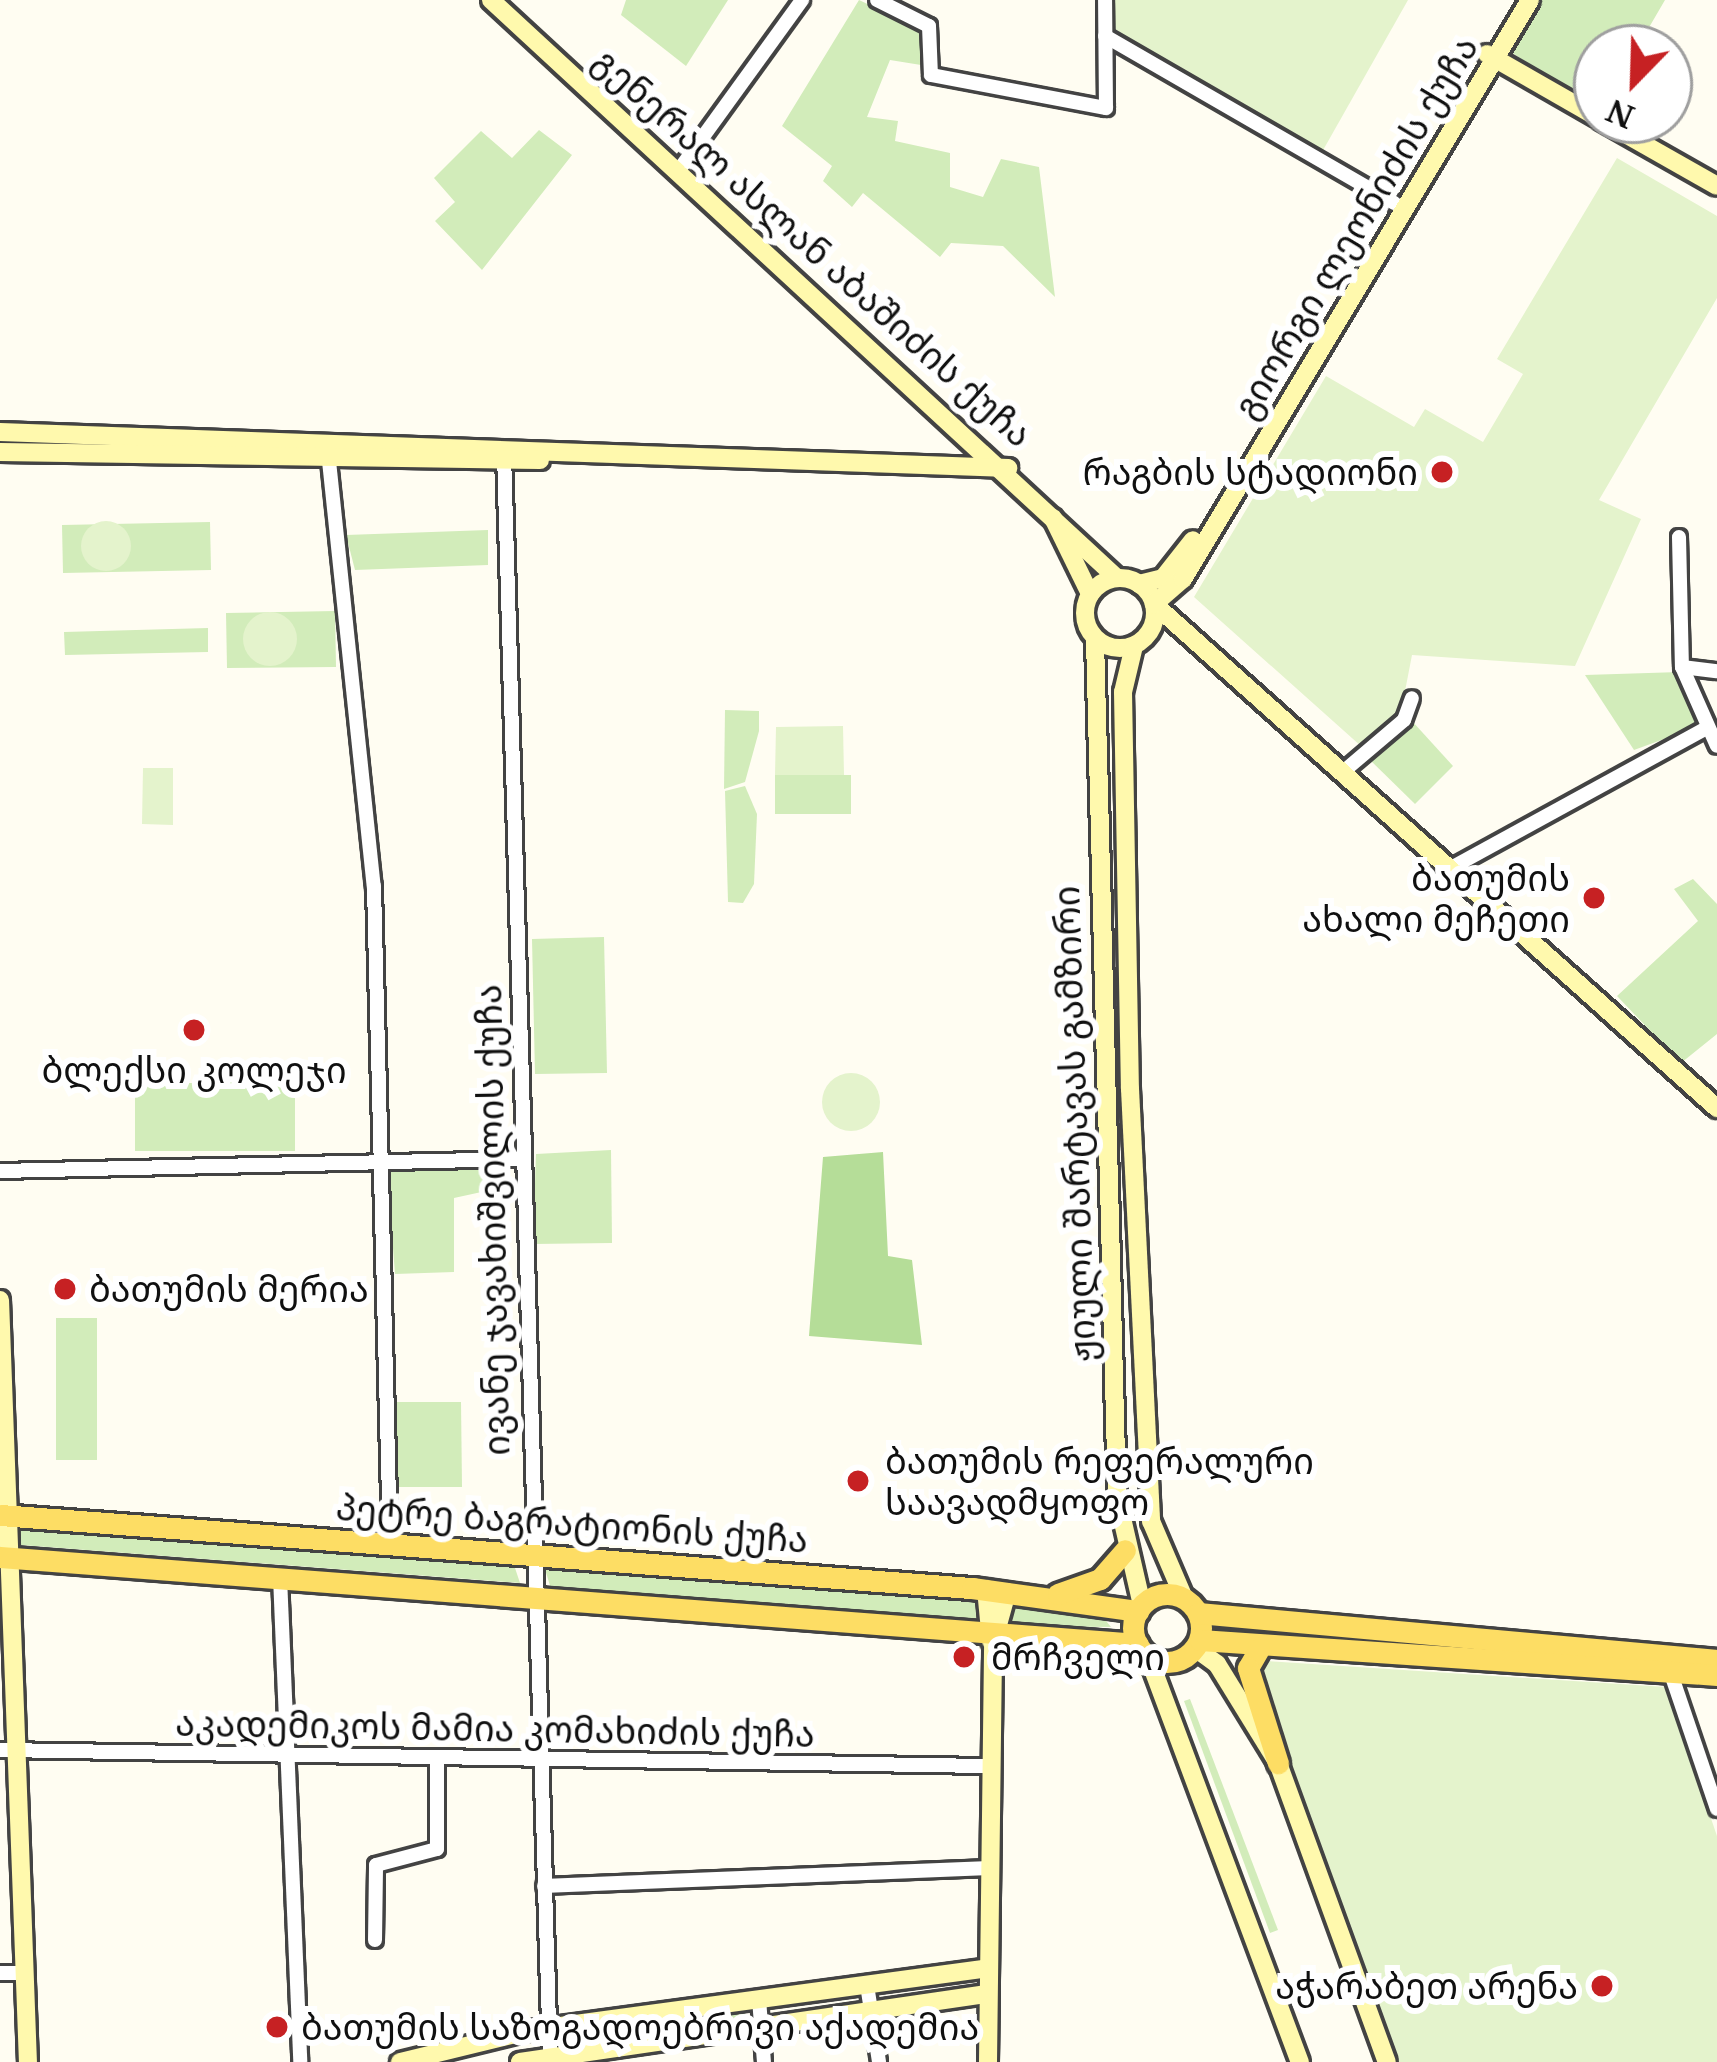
<!DOCTYPE html>
<meta charset="utf-8">
<style>
body{margin:0}
#map{position:relative;width:1717px;height:2062px;overflow:hidden;background:#fffdf2;font-family:"Noto Serif","Noto Sans Georgian",serif}
div>[style]{position:absolute}
.green>*{inset:0;background:#d2ecba}
.forest>*{inset:0;background:#b5dd98}
.pitch>*{inset:0;background:#e4f3cc}
.round{border-radius:50%}
.roads{filter:drop-shadow(3px 0 #434343) drop-shadow(-3px 0 #434343) drop-shadow(0 3px #434343) drop-shadow(0 -3px #434343)}
.street>*{height:14px;margin:-7px;padding:0 7px;transform-origin:7px;border-radius:7px;background:#fff}
.secondary>*{height:18px;margin:-9px;padding:0 9px;transform-origin:9px;border-radius:9px;background:#fff9ad}
.secondary>.ring{margin:-9px;padding:0;box-sizing:content-box;background:none;border:18px solid #fff9ad;border-radius:50%}
.primary>*{height:21px;margin:-10.5px;padding:0 10.5px;transform-origin:10.5px;border-radius:10.5px;background:#fddd64}
.primary>.ring{margin:-10.5px;padding:0;box-sizing:content-box;background:none;border:21px solid #fddd64;border-radius:50%}
.dots>*{width:33px;height:33px;translate:-50% -50%;box-sizing:border-box;border:6px solid #fff;border-radius:50%}
span{translate:-50% -50%;white-space:nowrap;text-align:center;line-height:1.15;-webkit-text-stroke:12px #fff;paint-order:stroke}
.street-label{font-size:36px;color:#101010}
.poi-label{font-size:36px;color:#101010}
.right{translate:-100% -50%;text-align:right}
.left{translate:0 -50%;text-align:left}
.north{position:absolute;left:1573px;top:24px;width:120px;height:120px;box-sizing:border-box;background:#fff;border:3px solid #9f9f9f;border-radius:50%;rotate:203deg;font-size:33px;font-weight:700;line-height:48px;text-align:center;color:#101010}
.north::after{content:'';display:block;margin:auto;width:42px;height:54px;background:#c62123;clip-path:polygon(50% 0,100% 100%,50% 72%,0 100%)}
</style>
<div id="map">
<div class="green">
<i style="clip-path:polygon(626px 0,728px 0,686px 66px,621px 15px)"></i>
<i style="clip-path:polygon(859px 0,927px 32px,921px 65px,890px 60px,867px 117px,898px 121px,895px 141px,950px 153px,950px 187px,983px 197px,1001px 159px,1039px 167px,1055px 297px,1003px 246px,951px 243px,940px 257px,863px 193px,852px 207px,823px 181px,832px 166px,782px 126px)"></i>
<i style="clip-path:polygon(1536px 0,1665px 0,1637px 48px,1597px 48px,1597px 109px,1511px 52px)"></i>
<i style="clip-path:polygon(539px 130px,572px 155px,482px 270px,435px 221px,455px 202px,434px 178px,481px 131px,512px 158px)"></i>
<i style="clip-path:polygon(210px 522px,211px 570px,63px 573px,62px 525px)"></i>
<i style="clip-path:polygon(488px 530px,488px 565px,355px 570px,346px 535px)"></i>
<i style="clip-path:polygon(335px 611px,336px 667px,227px 668px,226px 613px)"></i>
<i style="clip-path:polygon(208px 628px,208px 652px,65px 655px,64px 632px)"></i>
<i style="clip-path:polygon(1680px 672px,1697px 727px,1634px 750px,1585px 675px)"></i>
<i style="clip-path:polygon(725px 710px,759px 711px,759px 731px,745px 782px,724px 789px)"></i>
<i style="clip-path:polygon(1412px 721px,1453px 766px,1415px 804px,1368px 758px)"></i>
<i style="clip-path:polygon(775px 775px,851px 775px,851px 814px,775px 814px)"></i>
<i style="clip-path:polygon(745px 786px,757px 814px,754px 884px,743px 903px,728px 902px,725px 791px)"></i>
<i style="clip-path:polygon(1693px 879px,1717px 904px,1717px 1034px,1681px 1063px,1617px 996px,1698px 921px,1674px 889px)"></i>
<i style="clip-path:polygon(604px 937px,607px 1073px,535px 1074px,532px 939px)"></i>
<i style="clip-path:polygon(220px 1063px,295px 1063px,295px 1151px,135px 1151px,135px 1083px,220px 1083px)"></i>
<i style="clip-path:polygon(611px 1150px,612px 1243px,533px 1244px,536px 1154px)"></i>
<i style="clip-path:polygon(508px 1166px,509px 1186px,454px 1198px,454px 1272px,395px 1274px,387px 1170px)"></i>
<i style="clip-path:polygon(56px 1318px,97px 1318px,97px 1460px,56px 1460px)"></i>
<i style="clip-path:polygon(388px 1402px,461px 1402px,462px 1487px,389px 1487px)"></i>
<i style="clip-path:polygon(19px 1527px,513px 1562px,520px 1583px,21px 1545px)"></i>
<i style="clip-path:polygon(544px 1566px,976px 1597px,978px 1620px,551px 1589px)"></i>
<i style="clip-path:polygon(1013px 1603px,1102px 1616px,1111px 1627px,1012px 1626px)"></i>
<i style="clip-path:polygon(1190px 1699px,1278px 1930px,1270px 1933px,1184px 1701px)"></i>
<i style="clip-path:polygon(744px 2006px,746px 2023px,574px 2045px,567px 2037px)"></i>
</div>
<div class="forest">
<i style="clip-path:polygon(883px 1152px,888px 1256px,912px 1260px,922px 1345px,809px 1336px,823px 1157px)"></i>
</div>
<div class="pitch">
<i style="clip-path:polygon(1114px 0,1408px 0,1322px 152px,1114px 33px)"></i>
<i style="clip-path:polygon(1617px 158px,1717px 216px,1717px 298px,1599px 500px,1641px 519px,1575px 666px,1412px 655px,1400px 717px,1362px 747px,1194px 597px,1326px 376px,1414px 427px,1425px 409px,1483px 442px,1523px 374px,1497px 359px)"></i>
<i class="round" style="left:81px;top:521px;width:50px;height:50px"></i>
<i class="round" style="left:243px;top:612px;width:54px;height:54px"></i>
<i style="clip-path:polygon(843px 726px,844px 775px,775px 775px,776px 727px)"></i>
<i style="clip-path:polygon(143px 768px,173px 768px,173px 825px,142px 824px)"></i>
<i class="round" style="left:822px;top:1073px;width:58px;height:58px"></i>
<i style="clip-path:polygon(1267px 1661px,1666px 1687px,1717px 1836px,1717px 2062px,1395px 2062px,1253px 1676px)"></i>
</div>
<div class="roads">
<div class="street">
<i style="left:877px;top:0;width:58px;rotate:26.6deg"></i>
<i style="left:929px;top:26px;width:49px;rotate:87.7deg"></i>
<i style="left:931px;top:75px;width:178px;rotate:10.7deg"></i>
<i style="left:1106px;top:108px;width:108px;rotate:-90.5deg"></i>
<i style="left:1105px;top:36px;width:334px;rotate:30deg"></i>
<i style="left:679px;top:170px;width:210px;rotate:-54.1deg"></i>
<i style="left:504px;top:453px;width:1610px;rotate:88.36deg"></i>
<i style="left:329px;top:461px;width:427px;rotate:84deg"></i>
<i style="left:374px;top:886px;width:656px;rotate:88.6deg"></i>
<i style="left:1679px;top:537px;width:130px;rotate:88.7deg"></i>
<i style="left:1682px;top:667px;width:86px;rotate:66.1deg"></i>
<i style="left:1682px;top:667px;width:35px;rotate:7deg"></i>
<i style="left:1344px;top:771px;width:79px;rotate:-40.4deg"></i>
<i style="left:1404px;top:720px;width:23px;rotate:-70deg"></i>
<i style="left:1451px;top:868px;width:292px;rotate:-28.7deg"></i>
<i style="left:0;top:1171px;width:520px;rotate:-1.32deg"></i>
<i style="left:280px;top:1577px;width:485px;rotate:87.6deg"></i>
<i style="left:1668px;top:1665px;width:152px;rotate:71.2deg"></i>
<i style="left:0;top:1750px;width:989px;rotate:0.93deg"></i>
<i style="left:544px;top:1886px;width:445px;rotate:-2.3deg"></i>
<i style="left:375px;top:1940px;width:75px;rotate:-89.2deg"></i>
<i style="left:376px;top:1865px;width:63px;rotate:-14.7deg"></i>
<i style="left:437px;top:1849px;width:92px;rotate:-90deg"></i>
<i style="left:0;top:1973px;width:24px"></i>
<i style="left:867px;top:1985px;width:78px;rotate:81.1deg"></i>
<i style="left:759px;top:1999px;width:63px;rotate:85.5deg"></i>
</div>
<div class="secondary">
<i style="left:491px;top:0;width:852px;rotate:42.72deg"></i>
<i style="left:1487px;top:54px;width:127px;rotate:29.8deg"></i>
<i style="left:1601px;top:120px;width:133px;rotate:29.6deg"></i>
<i style="left:0;top:432px;width:1009px;rotate:2.05deg"></i>
<i style="left:0;top:452px;width:540px;rotate:0.85deg"></i>
<i style="left:1053px;top:518px;width:85px;rotate:64deg"></i>
<i class="ring" style="left:1085px;top:578px;width:52px;height:52px"></i>
<i style="left:1139px;top:584px;width:25px;rotate:-14deg"></i>
<i style="left:1163px;top:578px;width:48px;rotate:-51.7deg"></i>
<i style="left:1154px;top:604px;width:756px;rotate:41.84deg"></i>
<i style="left:1154px;top:604px;width:38px;rotate:-41deg"></i>
<i style="left:1183px;top:579px;width:675px;rotate:-59.07deg"></i>
<i style="left:1095px;top:639px;width:857px;rotate:88.53deg"></i>
<i style="left:1117px;top:1496px;width:112px;rotate:77.1deg"></i>
<i style="left:1134px;top:646px;width:47px;rotate:103.4deg"></i>
<i style="left:1123px;top:692px;width:397px;rotate:89deg"></i>
<i style="left:1130px;top:1089px;width:433px;rotate:87.2deg"></i>
<i style="left:1151px;top:1521px;width:84px;rotate:66.8deg"></i>
<i style="left:0;top:1300px;width:763px;rotate:87.9deg"></i>
<i style="left:986px;top:1589px;width:52px;rotate:84.5deg"></i>
<i style="left:1195px;top:1648px;width:27px;rotate:36deg"></i>
<i style="left:1217px;top:1664px;width:116px;rotate:58.4deg"></i>
<i style="left:1278px;top:1763px;width:318px;rotate:70deg"></i>
<i style="left:1148px;top:1656px;width:434px;rotate:69.5deg"></i>
<i style="left:400px;top:2062px;width:135px;rotate:-13.7deg"></i>
<i style="left:531px;top:2030px;width:460px;rotate:-7.7deg"></i>
<i style="left:520px;top:2062px;width:472px;rotate:-8.3deg"></i>
<i style="left:988px;top:2062px;width:419px;rotate:-89.3deg"></i>
<i style="left:993px;top:1643px;width:53px;rotate:-74.6deg"></i>
</div>
<div class="primary">
<i style="left:0;top:1515px;width:975px;rotate:4.3deg"></i>
<i style="left:972px;top:1588px;width:168px;rotate:7.9deg"></i>
<i style="left:0;top:1557px;width:1141px;rotate:4.37deg"></i>
<i class="ring" style="left:1133px;top:1594px;width:47px;height:47px"></i>
<i style="left:1058px;top:1594px;width:45px;rotate:-19.7deg"></i>
<i style="left:1100px;top:1579px;width:38px;rotate:-49deg"></i>
<i style="left:1198px;top:1613px;width:521px;rotate:5.17deg"></i>
<i style="left:1200px;top:1640px;width:518px;rotate:3.87deg"></i>
<i style="left:1259px;top:1649px;width:22px;rotate:120deg"></i>
<i style="left:1248px;top:1668px;width:100px;rotate:72.5deg"></i>
</div>
</div>
<div class="dots">
<i style="left:1442px;top:472px;background:#c62123"></i>
<i style="left:1594px;top:898px;background:#c62123"></i>
<i style="left:194px;top:1030px;background:#c62123"></i>
<i style="left:65px;top:1289px;background:#c62123"></i>
<i style="left:858px;top:1481px;background:#c62123"></i>
<i style="left:964px;top:1657px;background:#c62123"></i>
<i style="left:1602px;top:1986px;background:#c62123"></i>
<i style="left:277px;top:2027px;background:#c62123"></i>
</div>
<div class="street-label">
<span style="left:1355px;top:227px;rotate:-59deg">გიორგი ლეონიძის ქუჩა</span>
<span style="left:813px;top:247px;rotate:42deg">გენერალ ასლან აბაშიძის ქუჩა</span>
<span style="left:1074px;top:1124px;rotate:-92deg">ჟიული შარტავას გამზირი</span>
<span style="left:492px;top:1220px;rotate:-91deg">ივანე ჯავახიშვილის ქუჩა</span>
<span style="left:572px;top:1523px;rotate:4deg">პეტრე ბაგრატიონის ქუჩა</span>
<span style="left:495px;top:1728px;rotate:1deg">აკადემიკოს მამია კომახიძის ქუჩა</span>
</div>
<div class="poi-label">
<span class="right" style="left:1418px;top:472px">რაგბის სტადიონი</span>
<span class="right" style="left:1570px;top:898px">ბათუმის<br>ახალი მეჩეთი</span>
<span style="left:194px;top:1070px">ბლექსი კოლეჯი</span>
<span class="left" style="left:89px;top:1289px">ბათუმის მერია</span>
<span class="left" style="left:885px;top:1481px">ბათუმის რეფერალური<br>საავადმყოფო</span>
<span class="left" style="left:991px;top:1657px">მრჩველი</span>
<span class="right" style="left:1578px;top:1986px">აჭარაბეთ არენა</span>
<span class="left" style="left:301px;top:2027px">ბათუმის საზოგადოებრივი აქადემია</span>
</div>
<div class="north">N</div>
</div>
